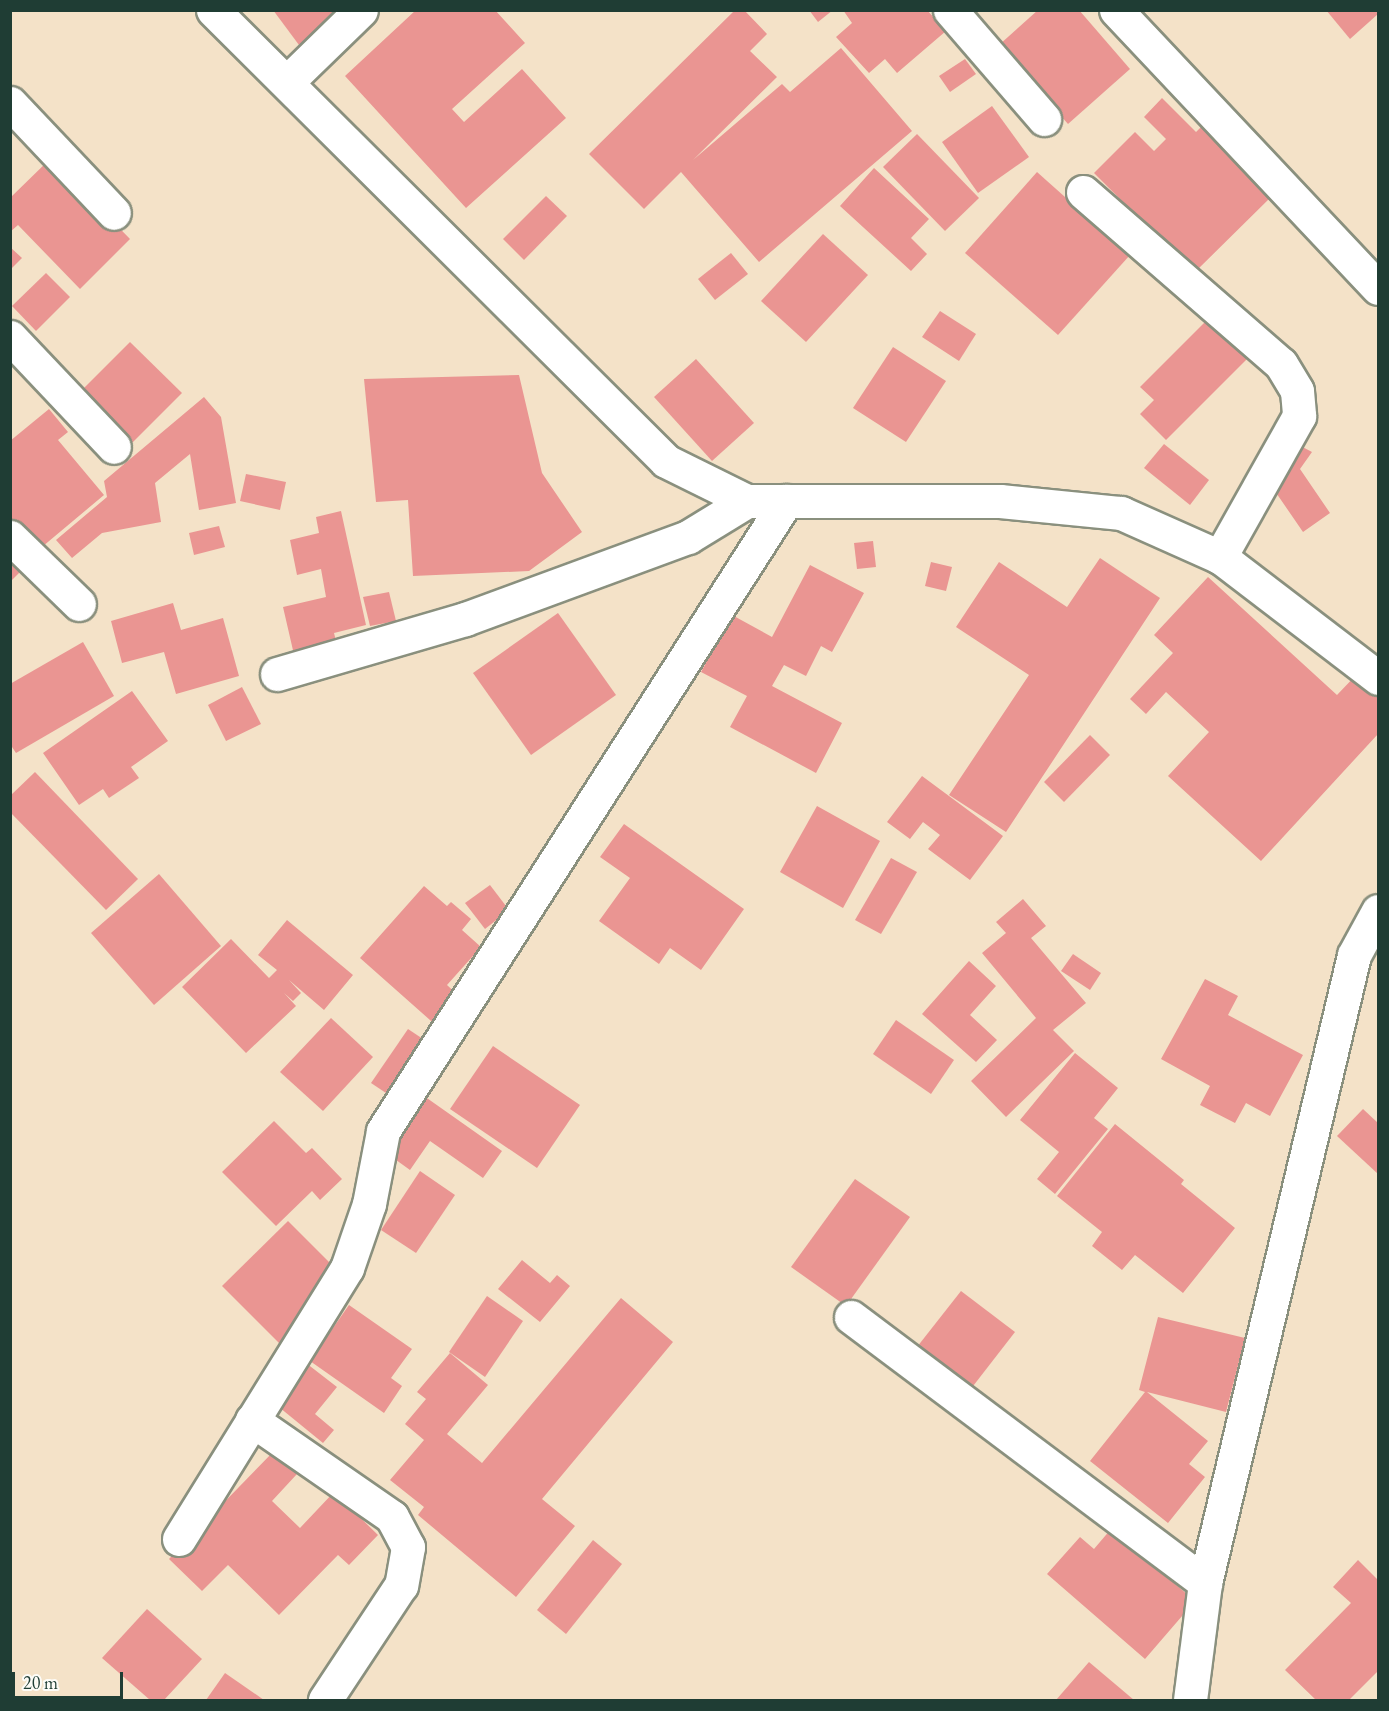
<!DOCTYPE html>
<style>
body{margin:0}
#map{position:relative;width:1389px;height:1711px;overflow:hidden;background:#f4e2c8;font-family:"EB Garamond",serif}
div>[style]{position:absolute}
.building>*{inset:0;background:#ea9592}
.roads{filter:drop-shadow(2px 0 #8a907e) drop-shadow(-2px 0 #8a907e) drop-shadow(0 2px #8a907e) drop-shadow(0 -2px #8a907e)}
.minor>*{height:33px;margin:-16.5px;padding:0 16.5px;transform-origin:16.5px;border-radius:16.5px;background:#fff}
.tertiary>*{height:33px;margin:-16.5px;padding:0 16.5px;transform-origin:16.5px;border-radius:16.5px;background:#fff}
span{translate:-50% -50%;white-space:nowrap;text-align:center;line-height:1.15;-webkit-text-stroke:4.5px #fdfcf7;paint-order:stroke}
.frame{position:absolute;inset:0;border:12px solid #1f3d34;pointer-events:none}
.scale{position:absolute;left:12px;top:1672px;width:111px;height:27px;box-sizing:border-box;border:3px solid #1f3d34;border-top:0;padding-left:8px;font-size:18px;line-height:21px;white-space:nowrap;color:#1f3d34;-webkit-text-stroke:4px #fdfcf7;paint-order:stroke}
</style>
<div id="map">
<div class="building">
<i style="clip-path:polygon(273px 10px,344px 10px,299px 45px)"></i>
<i style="clip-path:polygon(416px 10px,495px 10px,525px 43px,452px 109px,464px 122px,522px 69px,566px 118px,466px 208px,345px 76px)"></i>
<i style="clip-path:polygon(735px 10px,744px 10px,767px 34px,750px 51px,777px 77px,693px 160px,782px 84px,790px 92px,841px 48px,912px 131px,759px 262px,681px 172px,644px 209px,589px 154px)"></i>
<i style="clip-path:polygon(809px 10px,833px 10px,818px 22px)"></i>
<i style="clip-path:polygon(843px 10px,927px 10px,946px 31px,897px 73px,885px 59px,869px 73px,836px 37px,852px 23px)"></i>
<i style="clip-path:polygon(1038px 10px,1079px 10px,1130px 69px,1068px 124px,999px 45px)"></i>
<i style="clip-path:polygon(1326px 10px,1378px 10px,1378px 14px,1350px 39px)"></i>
<i style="clip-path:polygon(965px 59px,976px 74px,950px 92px,939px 76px)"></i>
<i style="clip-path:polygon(1162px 98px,1196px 132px,1201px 127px,1271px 197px,1194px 273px,1094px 173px,1135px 132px,1154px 151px,1166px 139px,1144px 117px)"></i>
<i style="clip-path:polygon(992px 106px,1029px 157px,978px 193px,942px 142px)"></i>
<i style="clip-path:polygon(917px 134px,979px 198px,945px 231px,883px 167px)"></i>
<i style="clip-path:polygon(51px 158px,130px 239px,80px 289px,18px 225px,10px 232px,10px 198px)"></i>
<i style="clip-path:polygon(874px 168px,929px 219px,911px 238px,927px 254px,911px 271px,840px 206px)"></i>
<i style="clip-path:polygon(1037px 172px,1130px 255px,1058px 335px,965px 253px)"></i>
<i style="clip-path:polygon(546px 196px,567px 216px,524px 260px,503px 239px)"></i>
<i style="clip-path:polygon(823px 234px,868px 275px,806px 342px,761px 301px)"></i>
<i style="clip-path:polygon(10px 247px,22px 258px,10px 270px)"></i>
<i style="clip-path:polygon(731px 253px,748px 274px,715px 300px,698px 279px)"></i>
<i style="clip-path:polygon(46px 273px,70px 297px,36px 331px,12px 306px)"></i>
<i style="clip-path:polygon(940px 311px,976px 334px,959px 361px,922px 337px)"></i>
<i style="clip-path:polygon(1208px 319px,1247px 359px,1166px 440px,1140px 414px,1154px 400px,1140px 387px)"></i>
<i style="clip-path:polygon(130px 342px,182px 393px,132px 443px,80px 392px)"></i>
<i style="clip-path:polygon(893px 347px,946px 381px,906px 442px,853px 408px)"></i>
<i style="clip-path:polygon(696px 359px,754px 423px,712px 461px,654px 397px)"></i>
<i style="clip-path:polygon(519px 375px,542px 473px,582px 532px,529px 571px,413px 576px,408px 500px,376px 502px,364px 379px)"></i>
<i style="clip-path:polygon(204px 397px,221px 417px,236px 503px,199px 510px,190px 454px,155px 483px,161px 522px,102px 533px,72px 558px,56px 540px,107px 497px,104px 481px)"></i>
<i style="clip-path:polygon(49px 409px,68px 432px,58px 440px,104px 495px,36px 552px,10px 521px,10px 441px)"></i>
<i style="clip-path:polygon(1295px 443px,1312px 452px,1300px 469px,1330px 513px,1303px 532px,1268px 481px,1291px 465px,1285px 462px)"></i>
<i style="clip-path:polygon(1164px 444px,1209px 480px,1190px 505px,1144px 468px)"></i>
<i style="clip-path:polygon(246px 474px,286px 482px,280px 510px,240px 501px)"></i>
<i style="clip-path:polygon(341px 511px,366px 625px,334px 633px,338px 649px,295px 659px,283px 607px,326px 597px,321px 569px,297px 575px,290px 540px,319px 533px,316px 517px)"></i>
<i style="clip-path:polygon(219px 526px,225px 547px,194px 555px,189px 533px)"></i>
<i style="clip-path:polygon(873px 541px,876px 567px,857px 569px,854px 543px)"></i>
<i style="clip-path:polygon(1100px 558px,1160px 598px,1006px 832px,949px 795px,1029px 675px,956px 627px,999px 562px,1067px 607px)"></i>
<i style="clip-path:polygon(10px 562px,20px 572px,10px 582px)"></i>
<i style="clip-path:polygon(931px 562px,952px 567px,946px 591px,925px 586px)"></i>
<i style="clip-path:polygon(810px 565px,864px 593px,832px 652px,821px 646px,806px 676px,784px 665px,772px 686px,842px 723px,816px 773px,730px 727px,747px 696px,701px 672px,732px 615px,772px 637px)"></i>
<i style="clip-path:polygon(1208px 577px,1337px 695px,1358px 673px,1378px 691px,1378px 734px,1261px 861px,1168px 776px,1209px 732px,1166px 692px,1146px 714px,1130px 699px,1173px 653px,1154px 635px)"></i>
<i style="clip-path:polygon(389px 592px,396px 621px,370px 626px,363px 597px)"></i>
<i style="clip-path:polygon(173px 603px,181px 630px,223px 618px,239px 676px,176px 694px,164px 652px,122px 663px,111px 621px)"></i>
<i style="clip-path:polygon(558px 613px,616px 695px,531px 755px,473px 673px)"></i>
<i style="clip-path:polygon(83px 642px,114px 696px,16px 753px,10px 744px,10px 684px)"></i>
<i style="clip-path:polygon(242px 687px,261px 724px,226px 741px,208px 705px)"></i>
<i style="clip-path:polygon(132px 691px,168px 741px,131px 767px,139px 778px,109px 798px,103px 789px,79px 805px,43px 753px)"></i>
<i style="clip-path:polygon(1090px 735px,1110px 755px,1064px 802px,1044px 782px)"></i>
<i style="clip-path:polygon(35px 772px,138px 879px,106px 910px,10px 812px,10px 796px)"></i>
<i style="clip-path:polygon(922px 776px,1003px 836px,970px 880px,928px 849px,940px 835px,923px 822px,910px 839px,887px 822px)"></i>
<i style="clip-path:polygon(817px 806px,880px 841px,843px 908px,780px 872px)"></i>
<i style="clip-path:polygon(624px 824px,744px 909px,701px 970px,670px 948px,659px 964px,599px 921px,630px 878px,600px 857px)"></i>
<i style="clip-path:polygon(891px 858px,917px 872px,881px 934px,855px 920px)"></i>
<i style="clip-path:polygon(159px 874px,221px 946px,154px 1005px,91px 933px)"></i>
<i style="clip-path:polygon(490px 885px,509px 910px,485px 929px,465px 903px)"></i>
<i style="clip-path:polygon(424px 886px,447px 906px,451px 902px,471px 919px,462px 930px,481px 947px,447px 985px,463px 1000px,439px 1028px,360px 958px)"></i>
<i style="clip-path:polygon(1023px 899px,1046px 926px,1031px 938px,1086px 1003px,1053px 1030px,1074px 1051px,1006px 1117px,971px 1081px,1036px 1018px,982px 953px,1006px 933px,996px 922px)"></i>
<i style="clip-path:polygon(287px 920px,353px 975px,324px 1010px,289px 980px,301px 993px,293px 1001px,284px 993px,296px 1006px,246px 1053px,182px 987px,231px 939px,269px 978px,277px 970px,258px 955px)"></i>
<i style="clip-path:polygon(1073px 954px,1101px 973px,1090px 990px,1061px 971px)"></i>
<i style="clip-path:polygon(969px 961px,996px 986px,970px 1015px,997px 1040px,976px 1062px,922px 1014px)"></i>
<i style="clip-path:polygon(1205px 979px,1238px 996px,1228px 1015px,1303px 1055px,1270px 1116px,1246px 1103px,1235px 1123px,1200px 1105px,1210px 1086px,1161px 1059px)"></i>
<i style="clip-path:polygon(331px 1018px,373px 1057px,323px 1111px,280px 1072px)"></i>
<i style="clip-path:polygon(896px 1020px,954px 1060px,931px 1094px,873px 1054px)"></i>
<i style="clip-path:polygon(408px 1029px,429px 1043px,392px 1097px,371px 1083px)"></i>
<i style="clip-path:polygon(493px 1046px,580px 1105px,537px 1168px,450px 1109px)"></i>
<i style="clip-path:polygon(1075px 1053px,1118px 1088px,1094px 1118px,1108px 1129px,1055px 1194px,1037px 1179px,1059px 1152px,1020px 1120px)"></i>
<i style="clip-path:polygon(424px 1096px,502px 1151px,483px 1178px,430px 1141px,410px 1170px,385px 1152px)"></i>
<i style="clip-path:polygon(1363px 1109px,1378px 1123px,1378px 1174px,1337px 1136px)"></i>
<i style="clip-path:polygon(274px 1121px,306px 1153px,312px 1148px,342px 1179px,320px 1200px,312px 1191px,276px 1226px,222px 1172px)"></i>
<i style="clip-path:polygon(1115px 1124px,1184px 1180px,1181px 1184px,1235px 1228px,1183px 1293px,1135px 1255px,1122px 1270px,1092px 1246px,1102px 1232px,1057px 1196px)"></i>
<i style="clip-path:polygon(420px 1171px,455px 1195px,416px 1253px,381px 1230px)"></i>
<i style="clip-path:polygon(855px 1179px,910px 1217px,846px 1306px,791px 1267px)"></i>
<i style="clip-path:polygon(288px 1221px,347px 1280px,281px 1345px,222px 1286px)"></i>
<i style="clip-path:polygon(522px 1260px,550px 1283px,557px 1275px,570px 1286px,540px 1322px,498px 1289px)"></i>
<i style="clip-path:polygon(961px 1291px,1015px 1332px,970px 1390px,917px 1347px)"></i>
<i style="clip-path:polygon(487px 1296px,523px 1321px,485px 1377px,449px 1352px)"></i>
<i style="clip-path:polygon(621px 1298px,673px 1342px,542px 1499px,575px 1526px,516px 1597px,418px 1515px,424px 1507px,390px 1480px,424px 1440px,405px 1424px,426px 1399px,417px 1392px,450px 1353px,488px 1385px,447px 1434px,482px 1463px)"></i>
<i style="clip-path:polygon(349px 1305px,412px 1349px,391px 1378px,402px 1386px,384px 1413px,310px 1361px)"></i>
<i style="clip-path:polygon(1158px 1317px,1245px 1338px,1226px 1412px,1147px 1392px,1208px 1441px,1189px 1464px,1205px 1477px,1168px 1523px,1090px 1461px,1145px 1392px,1139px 1390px)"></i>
<i style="clip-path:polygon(306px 1363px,337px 1387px,315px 1414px,334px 1430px,323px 1443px,274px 1403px)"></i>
<i style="clip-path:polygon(274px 1451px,297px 1474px,272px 1501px,300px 1528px,334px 1492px,378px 1535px,349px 1565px,338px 1555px,279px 1615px,228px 1565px,202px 1591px,169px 1559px)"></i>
<i style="clip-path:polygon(1111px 1529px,1195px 1601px,1145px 1659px,1047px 1574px,1080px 1537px,1094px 1549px)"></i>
<i style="clip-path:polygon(593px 1540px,622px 1564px,566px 1634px,537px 1610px)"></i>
<i style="clip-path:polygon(1358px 1560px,1378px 1580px,1378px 1671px,1349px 1700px,1316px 1700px,1285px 1670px,1351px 1603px,1333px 1587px)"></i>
<i style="clip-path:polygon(147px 1609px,202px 1659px,164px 1700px,150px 1700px,102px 1658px)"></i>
<i style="clip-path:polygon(1089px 1662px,1134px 1700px,1056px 1700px)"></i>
<i style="clip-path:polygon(225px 1673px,264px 1700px,206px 1700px)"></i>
</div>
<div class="roads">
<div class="minor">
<i style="left:213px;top:10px;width:639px;rotate:44.87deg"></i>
<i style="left:666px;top:461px;width:90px;rotate:26.3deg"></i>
<i style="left:747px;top:501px;width:253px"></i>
<i style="left:1000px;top:501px;width:122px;rotate:5.7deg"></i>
<i style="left:1121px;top:513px;width:108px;rotate:24deg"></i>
<i style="left:1220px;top:557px;width:199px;rotate:37.4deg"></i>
<i style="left:950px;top:10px;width:144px;rotate:49.2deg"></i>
<i style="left:1116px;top:10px;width:382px;rotate:46.7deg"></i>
<i style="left:287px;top:82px;width:103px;rotate:-44.2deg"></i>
<i style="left:10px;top:103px;width:151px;rotate:46.6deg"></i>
<i style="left:1083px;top:192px;width:262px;rotate:41deg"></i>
<i style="left:1281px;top:364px;width:31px;rotate:59deg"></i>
<i style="left:1297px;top:391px;width:25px;rotate:85deg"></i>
<i style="left:1299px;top:416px;width:162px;rotate:119.3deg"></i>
<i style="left:10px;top:337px;width:151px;rotate:46.6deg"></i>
<i style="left:10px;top:537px;width:96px;rotate:44.2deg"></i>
<i style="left:277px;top:674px;width:196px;rotate:-16.3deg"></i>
<i style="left:465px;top:619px;width:238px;rotate:-20.2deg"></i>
<i style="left:688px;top:537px;width:69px;rotate:-31.4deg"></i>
<i style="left:851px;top:1317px;width:443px;rotate:36.9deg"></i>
<i style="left:252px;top:1420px;width:170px;rotate:34.7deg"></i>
<i style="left:392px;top:1517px;width:34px;rotate:62deg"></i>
<i style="left:408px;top:1547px;width:39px;rotate:100deg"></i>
<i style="left:401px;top:1585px;width:138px;rotate:123.5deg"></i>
<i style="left:179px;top:1539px;width:319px;rotate:-58.2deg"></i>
<i style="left:347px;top:1268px;width:68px;rotate:-71deg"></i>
<i style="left:369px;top:1204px;width:74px;rotate:-79.1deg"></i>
<i style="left:383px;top:1131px;width:748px;rotate:-57.39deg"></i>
</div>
<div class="tertiary">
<i style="left:1190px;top:1700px;width:118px;rotate:-82.7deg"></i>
<i style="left:1205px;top:1583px;width:645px;rotate:-76.65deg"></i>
<i style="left:1354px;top:955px;width:50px;rotate:-61.4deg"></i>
</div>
</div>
<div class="frame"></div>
<div class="scale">20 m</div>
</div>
